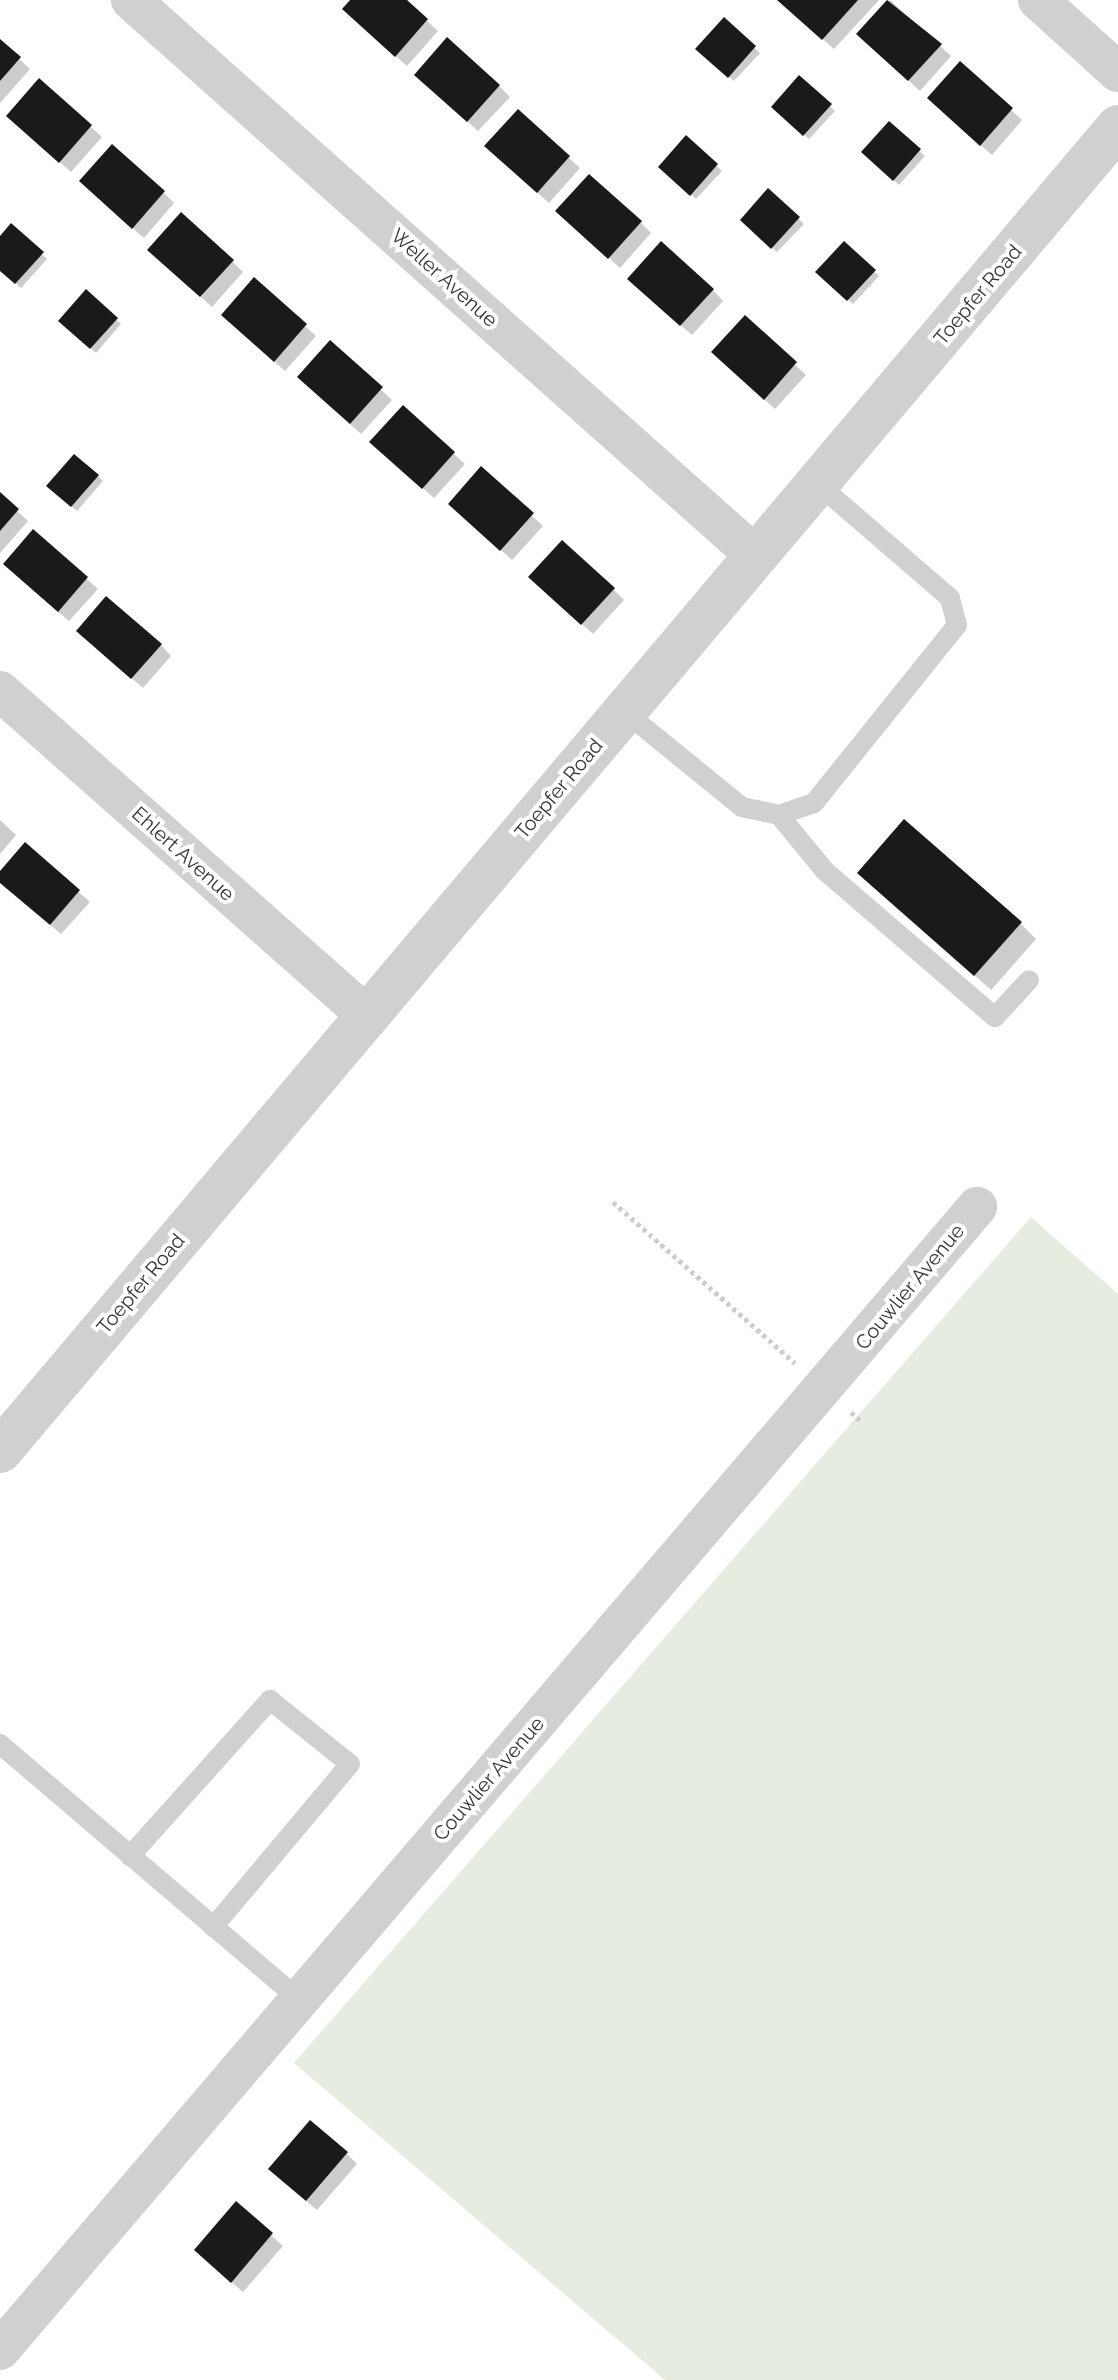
<!DOCTYPE html>
<style>
body{margin:0}
#map{position:relative;width:1118px;height:2380px;overflow:hidden;background:#fff;font-family:Raleway,sans-serif}
div>[style]{position:absolute}
.green>*{inset:0;background:#e6ecdf}
.shadow>*{inset:0;background:#0003}
.building>*{inset:0;background:#1a1a1a}
.path>*{height:5px;margin-top:-2.5px;transform-origin:0;background:repeating-linear-gradient(90deg,#cdcdcd 0 4px,transparent 0 8px)}
.service>*{height:20px;margin:-10px;padding:0 10px;transform-origin:10px;border-radius:10px;background:#d0d0d0}
.minor>*{height:40px;margin:-20px;padding:0 20px;transform-origin:20px;border-radius:20px;background:#d0d0d0}
.tertiary>*{height:44px;margin:-22px;padding:0 22px;transform-origin:22px;border-radius:22px;background:#d0d0d0}
span{translate:-50% -50%;white-space:nowrap;text-align:center;line-height:1.15;-webkit-text-stroke:8px #fff;paint-order:stroke}
.street-label{font-size:20px;color:#333}
</style>
<div id="map">
<div class="green">
<i style="clip-path:polygon(1031px 1217px,1118px 1294px,1118px 2380px,665px 2380px,294px 2063px)"></i>
</div>
<div class="shadow">
<i style="clip-path:polygon(353px 0,404px 0,438px 31px,407px 66px,355px 20px)"></i>
<i style="clip-path:polygon(779px 0,879px 0,834px 49px)"></i>
<i style="clip-path:polygon(890px 0,951px 56px,920px 91px,858px 34px)"></i>
<i style="clip-path:polygon(724px 20px,760px 53px,734px 81px,698px 49px)"></i>
<i style="clip-path:polygon(0 41px,30px 69px,0 103px)"></i>
<i style="clip-path:polygon(960px 64px,1022px 120px,992px 155px,940px 109px)"></i>
<i style="clip-path:polygon(800px 78px,835px 111px,809px 139px,773px 107px)"></i>
<i style="clip-path:polygon(40px 81px,102px 137px,71px 172px,20px 126px)"></i>
<i style="clip-path:polygon(427px 85px,499px 86px,510px 97px,478px 131px)"></i>
<i style="clip-path:polygon(518px 112px,580px 168px,549px 203px,497px 157px)"></i>
<i style="clip-path:polygon(889px 124px,925px 156px,899px 185px,864px 152px)"></i>
<i style="clip-path:polygon(686px 138px,722px 171px,696px 199px,660px 167px)"></i>
<i style="clip-path:polygon(768px 191px,804px 224px,777px 252px,743px 220px)"></i>
<i style="clip-path:polygon(92px 192px,164px 193px,174px 203px,144px 238px)"></i>
<i style="clip-path:polygon(569px 221px,640px 222px,651px 233px,620px 268px)"></i>
<i style="clip-path:polygon(12px 226px,47px 259px,21px 288px,0 269px,0 239px)"></i>
<i style="clip-path:polygon(844px 244px,879px 276px,853px 304px,818px 272px)"></i>
<i style="clip-path:polygon(161px 261px,232px 261px,243px 272px,212px 307px)"></i>
<i style="clip-path:polygon(254px 280px,316px 336px,285px 371px,234px 326px)"></i>
<i style="clip-path:polygon(641px 290px,713px 290px,723px 301px,692px 335px)"></i>
<i style="clip-path:polygon(86px 292px,121px 324px,96px 353px,61px 321px)"></i>
<i style="clip-path:polygon(745px 318px,806px 375px,775px 409px,724px 363px)"></i>
<i style="clip-path:polygon(330px 343px,392px 400px,361px 434px,310px 388px)"></i>
<i style="clip-path:polygon(403px 408px,465px 464px,434px 498px,382px 452px)"></i>
<i style="clip-path:polygon(481px 469px,543px 526px,512px 560px,461px 515px)"></i>
<i style="clip-path:polygon(98px 476px,103px 481px,77px 511px,54px 491px)"></i>
<i style="clip-path:polygon(0 495px,28px 521px,0 553px)"></i>
<i style="clip-path:polygon(33px 531px,98px 589px,69px 621px,16px 575px)"></i>
<i style="clip-path:polygon(542px 588px,613px 589px,624px 600px,593px 634px)"></i>
<i style="clip-path:polygon(90px 642px,161px 645px,171px 656px,143px 688px)"></i>
<i style="clip-path:polygon(0 820px,16px 835px,0 854px)"></i>
<i style="clip-path:polygon(25px 845px,90px 902px,61px 934px,0 880px)"></i>
<i style="clip-path:polygon(876px 888px,1020px 923px,1036px 939px,991px 990px)"></i>
<i style="clip-path:polygon(346px 2153px,357px 2164px,317px 2210px,281px 2180px)"></i>
<i style="clip-path:polygon(236px 2204px,283px 2246px,243px 2292px,207px 2261px)"></i>
</div>
<div class="building">
<i style="clip-path:polygon(350px 0,407px 0,428px 19px,395px 57px,342px 9px)"></i>
<i style="clip-path:polygon(777px 0,858px 0,822px 40px)"></i>
<i style="clip-path:polygon(887px 0,942px 44px,908px 81px,856px 34px)"></i>
<i style="clip-path:polygon(724px 17px,756px 46px,728px 78px,695px 49px)"></i>
<i style="clip-path:polygon(447px 37px,500px 85px,467px 122px,414px 75px)"></i>
<i style="clip-path:polygon(0 39px,21px 57px,0 81px)"></i>
<i style="clip-path:polygon(960px 61px,1013px 108px,980px 146px,927px 98px)"></i>
<i style="clip-path:polygon(799px 75px,832px 104px,803px 136px,771px 107px)"></i>
<i style="clip-path:polygon(39px 78px,92px 125px,59px 163px,6px 116px)"></i>
<i style="clip-path:polygon(518px 109px,570px 156px,537px 193px,484px 146px)"></i>
<i style="clip-path:polygon(889px 121px,921px 149px,893px 181px,861px 152px)"></i>
<i style="clip-path:polygon(686px 135px,718px 164px,690px 196px,658px 167px)"></i>
<i style="clip-path:polygon(112px 144px,165px 191px,132px 229px,79px 181px)"></i>
<i style="clip-path:polygon(589px 174px,642px 221px,608px 259px,555px 211px)"></i>
<i style="clip-path:polygon(768px 188px,800px 217px,771px 249px,740px 220px)"></i>
<i style="clip-path:polygon(181px 212px,234px 260px,200px 297px,147px 250px)"></i>
<i style="clip-path:polygon(11px 223px,44px 252px,15px 284px,0 271px,0 236px)"></i>
<i style="clip-path:polygon(661px 241px,714px 289px,680px 326px,627px 279px)"></i>
<i style="clip-path:polygon(844px 241px,876px 270px,847px 301px,815px 272px)"></i>
<i style="clip-path:polygon(254px 277px,307px 324px,274px 362px,221px 315px)"></i>
<i style="clip-path:polygon(86px 289px,118px 318px,90px 349px,58px 321px)"></i>
<i style="clip-path:polygon(745px 315px,797px 362px,764px 400px,711px 352px)"></i>
<i style="clip-path:polygon(330px 340px,383px 387px,350px 424px,297px 377px)"></i>
<i style="clip-path:polygon(403px 405px,455px 452px,422px 489px,369px 442px)"></i>
<i style="clip-path:polygon(74px 454px,99px 475px,71px 507px,46px 486px)"></i>
<i style="clip-path:polygon(481px 466px,534px 513px,500px 551px,448px 504px)"></i>
<i style="clip-path:polygon(0 492px,19px 509px,0 531px)"></i>
<i style="clip-path:polygon(33px 529px,88px 577px,58px 612px,3px 564px)"></i>
<i style="clip-path:polygon(562px 540px,615px 588px,581px 625px,528px 577px)"></i>
<i style="clip-path:polygon(106px 596px,162px 644px,131px 679px,76px 631px)"></i>
<i style="clip-path:polygon(904px 819px,1022px 922px,974px 976px,857px 873px)"></i>
<i style="clip-path:polygon(25px 842px,80px 890px,50px 925px,0 883px,0 871px)"></i>
<i style="clip-path:polygon(310px 2120px,348px 2152px,306px 2201px,268px 2169px)"></i>
<i style="clip-path:polygon(236px 2201px,273px 2233px,231px 2283px,194px 2250px)"></i>
</div>
<div class="path">
<i style="left:613px;top:1202px;width:243px;rotate:41.5deg"></i>
<i style="left:851px;top:1412px;width:12px;rotate:42deg"></i>
</div>
<div class="service">
<i style="left:625px;top:712px;width:151px;rotate:39.1deg"></i>
<i style="left:742px;top:807px;width:38px;rotate:12deg"></i>
<i style="left:779px;top:815px;width:37px;rotate:-19deg"></i>
<i style="left:814px;top:803px;width:228px;rotate:-51.2deg"></i>
<i style="left:957px;top:625px;width:28px;rotate:-105deg"></i>
<i style="left:950px;top:598px;width:174px;rotate:-139.2deg"></i>
<i style="left:779px;top:815px;width:72px;rotate:50.6deg"></i>
<i style="left:825px;top:871px;width:224px;rotate:40.7deg"></i>
<i style="left:995px;top:1017px;width:50px;rotate:-47.4deg"></i>
<i style="left:0;top:1744px;width:394px;rotate:40.5deg"></i>
<i style="left:130px;top:1856px;width:210px;rotate:-48.1deg"></i>
<i style="left:270px;top:1700px;width:102px;rotate:38.7deg"></i>
<i style="left:350px;top:1764px;width:213px;rotate:130deg"></i>
</div>
<div class="minor">
<i style="left:131px;top:0;width:837px;rotate:41.66deg"></i>
<i style="left:1038px;top:0;width:108px;rotate:42deg"></i>
<i style="left:0;top:691px;width:490px;rotate:41.5deg"></i>
<i style="left:0;top:2350px;width:1504px;rotate:-49.48deg"></i>
</div>
<div class="tertiary">
<i style="left:0;top:1451px;width:1733px;rotate:-49.82deg"></i>
</div>
<div class="street-label">
<span style="left:444px;top:278px;rotate:42deg">Weller Avenue</span>
<span style="left:978px;top:295px;rotate:-50deg">Toepfer Road</span>
<span style="left:559px;top:789px;rotate:-50deg">Toepfer Road</span>
<span style="left:183px;top:854px;rotate:42deg">Ehlert Avenue</span>
<span style="left:141px;top:1284px;rotate:-50deg">Toepfer Road</span>
<span style="left:910px;top:1287px;rotate:-50deg">Couwlier Avenue</span>
<span style="left:489px;top:1779px;rotate:-49deg">Couwlier Avenue</span>
</div>
</div>
